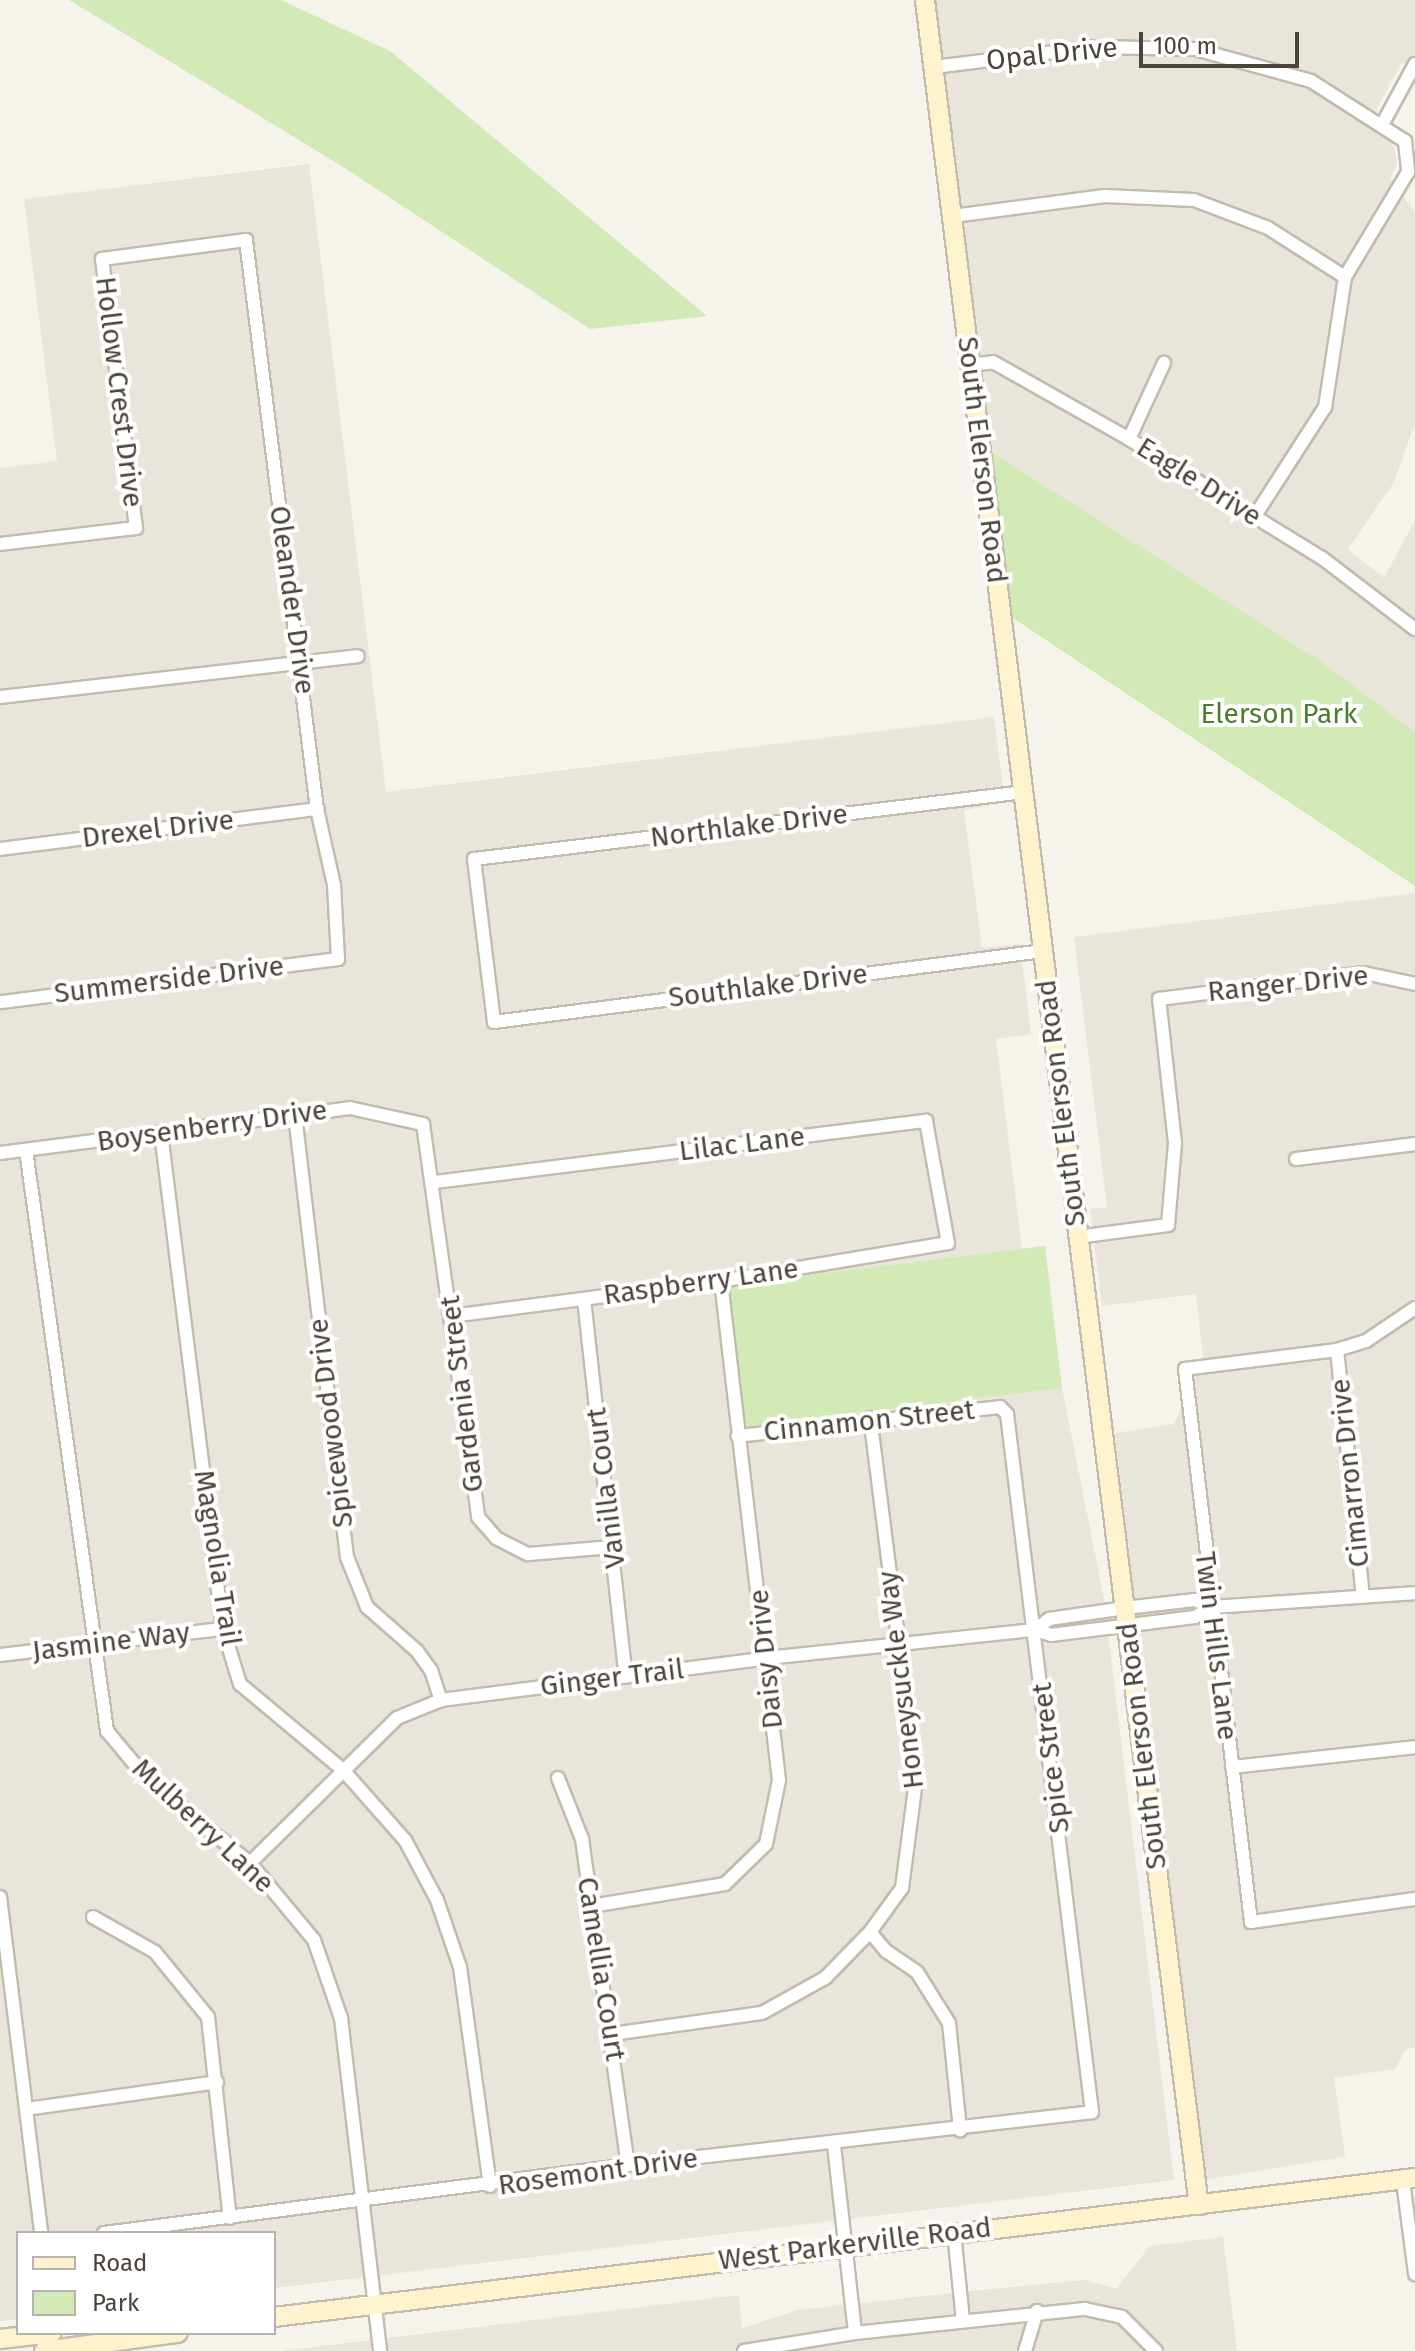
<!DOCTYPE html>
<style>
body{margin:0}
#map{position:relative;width:1415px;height:2351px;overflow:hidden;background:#f6f3ec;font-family:"Fira Sans",sans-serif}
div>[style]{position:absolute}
.residential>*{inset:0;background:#eae5da}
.green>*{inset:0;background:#d2eab5}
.roads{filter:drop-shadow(2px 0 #c2bbae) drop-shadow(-2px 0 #c2bbae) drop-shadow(0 2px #c2bbae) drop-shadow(0 -2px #c2bbae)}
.street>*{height:12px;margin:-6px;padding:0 6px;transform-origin:6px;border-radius:6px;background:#fff}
.secondary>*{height:18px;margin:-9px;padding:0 9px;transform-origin:9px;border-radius:9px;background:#fff3cd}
span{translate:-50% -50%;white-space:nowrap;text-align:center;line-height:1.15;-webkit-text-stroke:8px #fff;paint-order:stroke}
.street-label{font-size:28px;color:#4b4439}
.park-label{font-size:28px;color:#4a7f2a}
.legend{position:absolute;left:16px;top:2231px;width:260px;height:104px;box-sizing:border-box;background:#fff;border:2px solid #b7b4b0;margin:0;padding:10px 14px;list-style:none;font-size:24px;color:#4b4439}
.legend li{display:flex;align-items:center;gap:16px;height:40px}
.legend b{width:40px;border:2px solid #b7b4b0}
.scale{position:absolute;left:1139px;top:32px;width:160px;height:36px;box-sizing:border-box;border:4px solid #4b4439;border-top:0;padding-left:10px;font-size:24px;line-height:28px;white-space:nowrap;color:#4b4439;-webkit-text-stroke:6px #fff;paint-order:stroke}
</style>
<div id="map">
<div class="residential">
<i style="clip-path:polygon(936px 0,1415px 0,1415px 65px,1401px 63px,1369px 124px,1393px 141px,1397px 163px,1390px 179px,1415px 212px,1415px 424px,1393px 484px,1348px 549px,1384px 578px,1415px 520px,1415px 732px,1319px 660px,990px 451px)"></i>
<i style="clip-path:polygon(309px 164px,386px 792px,994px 717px,1005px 803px,964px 810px,982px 948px,1020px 944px,1031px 1034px,996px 1039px,1022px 1249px,726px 1285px,743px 1427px,1062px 1388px,1104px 1599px,1174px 2180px,274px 2288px,274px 2233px,18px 2233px,18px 2319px,0 2321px,0 468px,57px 461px,24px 199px)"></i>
<i style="clip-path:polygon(1415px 893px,1415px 2048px,1406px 2049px,1395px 2069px,1334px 2078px,1345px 2157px,1201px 2180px,1115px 1433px,1174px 1424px,1203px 1357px,1196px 1294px,1102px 1306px,1090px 1209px,1107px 1207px,1074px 937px)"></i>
<i style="clip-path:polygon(1223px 2237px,1237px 2351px,282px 2351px,739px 2295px,742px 2328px,798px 2310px,980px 2290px,1085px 2280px,1116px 2289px,1150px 2246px)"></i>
</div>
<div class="green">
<i style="clip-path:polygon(69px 0,281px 0,390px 51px,707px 316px,590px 329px,340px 165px)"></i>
<i style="clip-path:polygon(990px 451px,1319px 660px,1415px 732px,1415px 886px,1001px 610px)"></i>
<i style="clip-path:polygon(1045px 1246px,1062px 1388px,744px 1427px,726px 1285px)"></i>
</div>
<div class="roads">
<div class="street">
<i style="left:934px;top:67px;width:161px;rotate:-7.1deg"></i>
<i style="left:1094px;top:47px;width:101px;rotate:1.1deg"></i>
<i style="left:1195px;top:49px;width:120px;rotate:15.4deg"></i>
<i style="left:1311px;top:81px;width:112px;rotate:32.6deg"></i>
<i style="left:1405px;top:141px;width:31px;rotate:84deg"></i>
<i style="left:1408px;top:172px;width:122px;rotate:121deg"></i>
<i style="left:1345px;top:277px;width:132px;rotate:98.7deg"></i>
<i style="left:1325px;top:407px;width:131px;rotate:122.8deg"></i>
<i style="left:1383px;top:123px;width:67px;rotate:-61.5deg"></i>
<i style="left:953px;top:216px;width:153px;rotate:-7.5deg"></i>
<i style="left:1105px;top:196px;width:89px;rotate:2.6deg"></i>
<i style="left:1194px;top:200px;width:79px;rotate:20.7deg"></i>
<i style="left:1268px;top:228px;width:91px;rotate:32.5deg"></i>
<i style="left:970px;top:365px;width:23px;rotate:-7deg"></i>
<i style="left:993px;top:362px;width:156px;rotate:29.5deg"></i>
<i style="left:1129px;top:439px;width:227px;rotate:31.7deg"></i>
<i style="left:1322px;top:558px;width:117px;rotate:37.4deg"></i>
<i style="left:1129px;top:439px;width:84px;rotate:-65.3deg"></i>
<i style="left:0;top:544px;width:137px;rotate:-6.7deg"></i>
<i style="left:136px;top:528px;width:271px;rotate:-97.2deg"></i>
<i style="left:102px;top:259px;width:145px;rotate:-7.5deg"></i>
<i style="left:246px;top:240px;width:573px;rotate:82.89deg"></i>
<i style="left:317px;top:809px;width:78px;rotate:77.4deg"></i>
<i style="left:334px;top:885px;width:74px;rotate:86.9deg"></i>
<i style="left:338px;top:959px;width:341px;rotate:172.7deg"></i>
<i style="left:0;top:697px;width:360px;rotate:-6.5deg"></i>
<i style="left:1024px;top:792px;width:554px;rotate:173.05deg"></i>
<i style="left:474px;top:859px;width:164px;rotate:83deg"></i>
<i style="left:494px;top:1022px;width:554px;rotate:-7.37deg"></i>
<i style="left:0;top:849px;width:320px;rotate:-7.2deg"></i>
<i style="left:295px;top:1115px;width:445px;rotate:83.3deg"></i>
<i style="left:347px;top:1557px;width:54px;rotate:68.2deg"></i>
<i style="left:367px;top:1607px;width:67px;rotate:41.3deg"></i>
<i style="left:417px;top:1651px;width:24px;rotate:54deg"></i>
<i style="left:431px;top:1670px;width:32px;rotate:72deg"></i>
<i style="left:161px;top:1133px;width:500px;rotate:82.9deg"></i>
<i style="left:223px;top:1629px;width:58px;rotate:72.8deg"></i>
<i style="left:240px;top:1684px;width:134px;rotate:39.9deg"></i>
<i style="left:343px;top:1770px;width:94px;rotate:48.5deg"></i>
<i style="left:405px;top:1840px;width:68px;rotate:61.9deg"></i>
<i style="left:437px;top:1900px;width:71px;rotate:71.1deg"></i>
<i style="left:460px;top:1967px;width:221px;rotate:82.2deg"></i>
<i style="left:26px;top:1150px;width:587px;rotate:82.06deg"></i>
<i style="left:107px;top:1731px;width:62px;rotate:50.2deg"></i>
<i style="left:147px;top:1779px;width:133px;rotate:39.2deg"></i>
<i style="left:250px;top:1863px;width:100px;rotate:50.3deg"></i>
<i style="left:314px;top:1940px;width:83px;rotate:70.9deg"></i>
<i style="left:341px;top:2018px;width:335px;rotate:83.3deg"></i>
<i style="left:0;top:1153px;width:353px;rotate:-7.3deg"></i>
<i style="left:350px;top:1108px;width:75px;rotate:12.4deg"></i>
<i style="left:423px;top:1124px;width:397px;rotate:82deg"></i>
<i style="left:478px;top:1517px;width:28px;rotate:49deg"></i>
<i style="left:496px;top:1538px;width:36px;rotate:27deg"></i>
<i style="left:528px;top:1554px;width:85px;rotate:-4.7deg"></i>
<i style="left:1296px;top:1159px;width:120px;rotate:-7.2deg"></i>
<i style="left:435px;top:1182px;width:495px;rotate:-7.1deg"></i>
<i style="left:926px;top:1121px;width:124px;rotate:79.8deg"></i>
<i style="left:948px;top:1243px;width:230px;rotate:170.5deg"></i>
<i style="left:721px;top:1281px;width:270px;rotate:172.6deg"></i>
<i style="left:1077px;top:1237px;width:92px;rotate:-7.5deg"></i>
<i style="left:1168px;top:1225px;width:82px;rotate:-85.1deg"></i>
<i style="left:1175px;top:1143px;width:145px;rotate:-96.3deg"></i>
<i style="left:1159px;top:999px;width:207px;rotate:-7.2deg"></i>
<i style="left:1364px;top:973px;width:52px;rotate:12.2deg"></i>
<i style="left:584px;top:1299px;width:380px;rotate:83.7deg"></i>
<i style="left:1415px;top:1308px;width:59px;rotate:146deg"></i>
<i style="left:1366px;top:1341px;width:30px;rotate:163deg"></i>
<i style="left:1337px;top:1350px;width:153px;rotate:172.9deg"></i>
<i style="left:1185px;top:1369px;width:557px;rotate:83.19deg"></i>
<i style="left:1251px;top:1922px;width:166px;rotate:-8deg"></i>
<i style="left:1337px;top:1350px;width:248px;rotate:84deg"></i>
<i style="left:1035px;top:1630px;width:18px;rotate:-38deg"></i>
<i style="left:1049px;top:1619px;width:77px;rotate:-8.2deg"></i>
<i style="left:1125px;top:1608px;width:70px;rotate:-6.5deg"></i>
<i style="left:1195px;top:1600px;width:17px;rotate:24deg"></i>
<i style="left:0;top:1655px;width:225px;rotate:-6.7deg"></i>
<i style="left:1232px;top:1767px;width:184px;rotate:-6.2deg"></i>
<i style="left:558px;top:1778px;width:66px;rotate:68.5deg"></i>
<i style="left:582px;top:1839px;width:329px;rotate:82deg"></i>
<i style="left:250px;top:1863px;width:206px;rotate:-44.6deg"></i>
<i style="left:397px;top:1718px;width:48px;rotate:-22.2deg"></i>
<i style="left:441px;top:1700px;width:329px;rotate:-7.3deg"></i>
<i style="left:767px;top:1658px;width:269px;rotate:-6deg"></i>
<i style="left:1035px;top:1630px;width:17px;rotate:17deg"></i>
<i style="left:1051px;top:1635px;width:145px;rotate:-7.1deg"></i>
<i style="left:1195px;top:1617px;width:19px;rotate:-32deg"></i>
<i style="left:1211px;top:1607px;width:204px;rotate:-3.9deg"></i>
<i style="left:0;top:1897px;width:338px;rotate:83deg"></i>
<i style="left:591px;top:1906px;width:136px;rotate:-9.3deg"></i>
<i style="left:725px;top:1884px;width:57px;rotate:-44.3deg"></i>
<i style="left:766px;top:1844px;width:65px;rotate:-78.5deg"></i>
<i style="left:779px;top:1780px;width:502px;rotate:-96.63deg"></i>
<i style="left:93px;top:1917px;width:71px;rotate:29.4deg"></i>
<i style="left:155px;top:1952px;width:84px;rotate:50.8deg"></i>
<i style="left:208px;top:2017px;width:202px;rotate:83.8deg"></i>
<i style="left:870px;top:1932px;width:25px;rotate:50deg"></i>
<i style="left:886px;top:1951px;width:37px;rotate:34deg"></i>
<i style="left:917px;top:1972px;width:60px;rotate:57.9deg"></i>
<i style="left:949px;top:2023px;width:108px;rotate:84.1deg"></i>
<i style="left:612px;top:2034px;width:151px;rotate:-8deg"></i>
<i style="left:762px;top:2013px;width:72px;rotate:-29.1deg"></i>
<i style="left:825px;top:1978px;width:64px;rotate:-45.6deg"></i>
<i style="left:870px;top:1932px;width:54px;rotate:-54deg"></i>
<i style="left:902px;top:1888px;width:109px;rotate:-82.6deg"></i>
<i style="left:916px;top:1780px;width:365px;rotate:-97.2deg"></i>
<i style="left:26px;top:2109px;width:193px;rotate:-8deg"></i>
<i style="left:834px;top:2145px;width:189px;rotate:83.6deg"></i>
<i style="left:1403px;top:2181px;width:94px;rotate:82.6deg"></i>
<i style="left:954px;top:2232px;width:89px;rotate:84.2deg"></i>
<i style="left:104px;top:2233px;width:528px;rotate:-7.39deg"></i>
<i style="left:628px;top:2165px;width:467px;rotate:-6.5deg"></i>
<i style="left:1092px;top:2112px;width:703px;rotate:-96.94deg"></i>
<i style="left:1007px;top:1414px;width:10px;rotate:-135deg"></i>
<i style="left:1000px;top:1407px;width:264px;rotate:173.7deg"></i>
<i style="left:744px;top:2351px;width:112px;rotate:-9.2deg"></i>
<i style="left:855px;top:2333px;width:231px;rotate:-6deg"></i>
<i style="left:1085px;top:2309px;width:38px;rotate:12deg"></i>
<i style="left:1122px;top:2317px;width:48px;rotate:45deg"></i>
<i style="left:1025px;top:2351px;width:42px;rotate:-73.3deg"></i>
</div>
<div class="secondary">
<i style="left:925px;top:0;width:2222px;rotate:82.92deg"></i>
<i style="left:274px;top:2317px;width:1149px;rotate:-6.95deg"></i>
<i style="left:0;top:2339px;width:52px;rotate:-6.6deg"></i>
<i style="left:44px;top:2351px;width:135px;rotate:-7.7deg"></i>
</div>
</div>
<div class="street-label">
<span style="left:1052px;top:54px;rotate:-6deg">Opal Drive</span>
<span style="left:119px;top:392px;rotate:83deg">Hollow Crest Drive</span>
<span style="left:982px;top:460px;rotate:83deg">South Elerson Road</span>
<span style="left:1199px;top:482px;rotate:32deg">Eagle Drive</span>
<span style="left:292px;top:600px;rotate:82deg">Oleander Drive</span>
<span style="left:749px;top:826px;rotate:-7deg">Northlake Drive</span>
<span style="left:158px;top:829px;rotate:-7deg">Drexel Drive</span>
<span style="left:169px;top:980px;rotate:-7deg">Summerside Drive</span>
<span style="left:1288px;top:984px;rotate:-6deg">Ranger Drive</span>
<span style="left:768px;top:986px;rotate:-7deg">Southlake Drive</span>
<span style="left:1061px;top:1103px;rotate:-97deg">South Elerson Road</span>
<span style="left:212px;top:1126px;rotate:-8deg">Boysenberry Drive</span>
<span style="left:742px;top:1144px;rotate:-7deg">Lilac Lane</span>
<span style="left:701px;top:1282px;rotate:-8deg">Raspberry Lane</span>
<span style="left:462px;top:1394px;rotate:-97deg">Gardenia Street</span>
<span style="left:869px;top:1421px;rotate:-6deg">Cinnamon Street</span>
<span style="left:331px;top:1423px;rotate:-97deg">Spicewood Drive</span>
<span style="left:1350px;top:1473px;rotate:-96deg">Cimarron Drive</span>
<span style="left:606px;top:1488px;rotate:-97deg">Vanilla Court</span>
<span style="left:217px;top:1558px;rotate:81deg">Magnolia Trail</span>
<span style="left:111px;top:1642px;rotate:-7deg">Jasmine Way</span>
<span style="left:1216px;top:1646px;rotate:83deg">Twin Hills Lane</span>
<span style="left:766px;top:1659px;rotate:-96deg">Daisy Drive</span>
<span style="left:612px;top:1678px;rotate:-7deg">Ginger Trail</span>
<span style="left:901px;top:1680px;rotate:-97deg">Honeysuckle Way</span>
<span style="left:1142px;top:1746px;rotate:-97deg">South Elerson Road</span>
<span style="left:1051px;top:1758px;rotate:-97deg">Spice Street</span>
<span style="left:203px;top:1826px;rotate:43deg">Mulberry Lane</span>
<span style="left:601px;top:1969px;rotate:81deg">Camellia Court</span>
<span style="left:598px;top:2172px;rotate:-8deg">Rosemont Drive</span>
<span style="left:855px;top:2244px;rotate:-7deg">West Parkerville Road</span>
</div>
<div class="park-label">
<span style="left:1279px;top:714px">Elerson Park</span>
</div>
<ul class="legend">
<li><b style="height:10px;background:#fff3cd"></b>Road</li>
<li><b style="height:22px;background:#d2eab5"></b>Park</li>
</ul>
<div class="scale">100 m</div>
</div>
